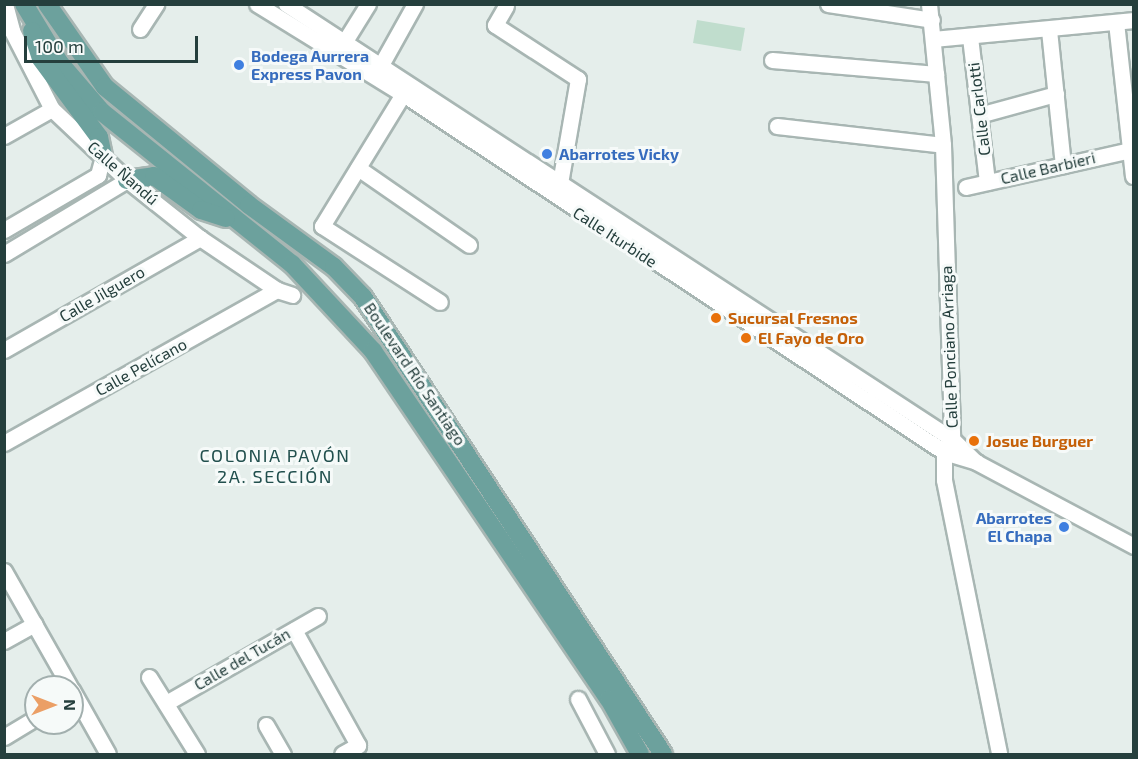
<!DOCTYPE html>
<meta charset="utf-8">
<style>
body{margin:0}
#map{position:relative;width:1138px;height:759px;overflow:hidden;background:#e5eeeb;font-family:"Exo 2",sans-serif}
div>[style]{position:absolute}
.green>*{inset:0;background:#c0ddcd}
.roads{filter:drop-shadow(2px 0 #a8b6b3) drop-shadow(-2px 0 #a8b6b3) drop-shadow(0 2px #a8b6b3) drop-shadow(0 -2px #a8b6b3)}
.minor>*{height:15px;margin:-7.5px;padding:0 7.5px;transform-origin:7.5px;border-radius:7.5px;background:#fff}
.major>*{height:18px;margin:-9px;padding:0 9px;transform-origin:9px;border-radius:9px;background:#6ca19d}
.dots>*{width:16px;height:16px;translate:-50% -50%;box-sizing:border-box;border:3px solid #f6faf9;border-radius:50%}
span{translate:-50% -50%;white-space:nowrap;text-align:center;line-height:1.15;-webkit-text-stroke:6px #f6faf9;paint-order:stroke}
.shop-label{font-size:16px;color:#366cbe;font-weight:700}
.left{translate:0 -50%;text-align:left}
.right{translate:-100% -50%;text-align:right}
.street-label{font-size:16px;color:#253f3d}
.food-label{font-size:16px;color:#c56008;font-weight:700}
.neighbourhood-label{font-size:18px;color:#22504e;letter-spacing:1.5px}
.frame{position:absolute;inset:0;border:6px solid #253f3d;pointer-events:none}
.north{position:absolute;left:24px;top:675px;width:60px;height:60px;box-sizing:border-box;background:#f6faf9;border:2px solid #a2afae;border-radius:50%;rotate:90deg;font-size:16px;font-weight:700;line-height:24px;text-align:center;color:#253f3d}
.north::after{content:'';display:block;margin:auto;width:21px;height:27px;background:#eb9f66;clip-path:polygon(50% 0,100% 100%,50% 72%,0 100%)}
.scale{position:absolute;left:24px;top:36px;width:174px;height:27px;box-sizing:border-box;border:3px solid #253f3d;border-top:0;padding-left:8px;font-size:18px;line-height:21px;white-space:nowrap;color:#253f3d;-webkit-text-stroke:4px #f6faf9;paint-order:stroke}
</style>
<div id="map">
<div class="green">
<i style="clip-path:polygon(697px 20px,745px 28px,741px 51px,693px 43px)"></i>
</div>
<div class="roads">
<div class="minor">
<i style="left:5px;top:4px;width:28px;rotate:75deg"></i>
<i style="left:12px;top:31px;width:88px;rotate:62.9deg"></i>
<i style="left:52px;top:109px;width:103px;rotate:43.4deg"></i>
<i style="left:127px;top:180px;width:93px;rotate:38.5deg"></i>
<i style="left:200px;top:238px;width:93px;rotate:34deg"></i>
<i style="left:277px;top:290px;width:16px;rotate:18deg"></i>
<i style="left:257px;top:4px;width:172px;rotate:31.7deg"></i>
<i style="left:403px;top:94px;width:649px;rotate:33.49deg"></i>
<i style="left:944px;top:452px;width:34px;rotate:17deg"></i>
<i style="left:976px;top:462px;width:179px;rotate:28deg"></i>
<i style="left:286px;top:4px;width:795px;rotate:33.15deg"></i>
<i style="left:952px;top:439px;width:30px;rotate:44deg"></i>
<i style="left:828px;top:4px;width:105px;rotate:8.7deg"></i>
<i style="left:929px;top:4px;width:142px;rotate:84.3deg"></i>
<i style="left:943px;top:145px;width:294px;rotate:88.2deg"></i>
<i style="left:952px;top:439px;width:15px;rotate:122deg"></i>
<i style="left:944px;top:452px;width:28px;rotate:90deg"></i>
<i style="left:944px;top:480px;width:279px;rotate:78.6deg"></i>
<i style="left:506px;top:6px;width:22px;rotate:120deg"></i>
<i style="left:495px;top:25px;width:99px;rotate:33deg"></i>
<i style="left:578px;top:79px;width:112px;rotate:99.8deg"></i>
<i style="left:1116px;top:22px;width:155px;rotate:83.7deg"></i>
<i style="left:140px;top:29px;width:30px;rotate:-57deg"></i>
<i style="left:1049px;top:30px;width:136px;rotate:84.1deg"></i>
<i style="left:970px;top:37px;width:146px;rotate:83.3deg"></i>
<i style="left:933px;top:39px;width:202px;rotate:-5.4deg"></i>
<i style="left:345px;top:41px;width:44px;rotate:-58.1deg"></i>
<i style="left:772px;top:60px;width:165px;rotate:4.9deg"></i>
<i style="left:382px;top:63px;width:68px;rotate:-60.8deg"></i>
<i style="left:403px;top:94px;width:155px;rotate:121.5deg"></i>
<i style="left:322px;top:226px;width:140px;rotate:32.8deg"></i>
<i style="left:979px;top:115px;width:80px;rotate:-15.3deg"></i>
<i style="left:777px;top:126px;width:167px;rotate:6.5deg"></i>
<i style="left:4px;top:136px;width:55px;rotate:-29.4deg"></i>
<i style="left:358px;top:168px;width:135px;rotate:34.7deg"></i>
<i style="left:966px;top:187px;width:168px;rotate:-12.7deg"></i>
<i style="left:4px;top:230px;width:109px;rotate:-30.3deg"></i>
<i style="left:98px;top:175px;width:20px;rotate:-75deg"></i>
<i style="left:4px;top:254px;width:144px;rotate:-31deg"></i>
<i style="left:4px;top:350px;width:226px;rotate:-29.7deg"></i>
<i style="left:4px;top:443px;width:313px;rotate:-29.3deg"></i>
<i style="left:4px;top:571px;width:133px;rotate:60.4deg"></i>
<i style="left:294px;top:630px;width:132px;rotate:60.9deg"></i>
<i style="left:358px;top:745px;width:18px;rotate:151deg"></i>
<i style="left:4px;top:641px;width:35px;rotate:-29deg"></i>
<i style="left:149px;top:677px;width:91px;rotate:58.1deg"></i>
<i style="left:72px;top:690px;width:73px;rotate:60.6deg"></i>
<i style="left:578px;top:699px;width:62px;rotate:62.2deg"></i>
<i style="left:166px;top:703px;width:175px;rotate:-29.8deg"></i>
<i style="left:266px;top:725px;width:34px;rotate:60deg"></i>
<i style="left:4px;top:737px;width:37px;rotate:-31deg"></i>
</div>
<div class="major">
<i style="left:24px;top:4px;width:68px;rotate:58.9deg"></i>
<i style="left:59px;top:62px;width:66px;rotate:49.3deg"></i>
<i style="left:102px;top:112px;width:243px;rotate:38.7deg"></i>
<i style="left:292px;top:264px;width:119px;rotate:47deg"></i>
<i style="left:373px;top:351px;width:420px;rotate:55.9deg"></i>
<i style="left:609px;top:699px;width:63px;rotate:60.6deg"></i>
<i style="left:47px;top:4px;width:101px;rotate:55.1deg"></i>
<i style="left:105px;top:87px;width:186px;rotate:39.3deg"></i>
<i style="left:249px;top:205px;width:105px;rotate:36.1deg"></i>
<i style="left:334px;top:267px;width:42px;rotate:46deg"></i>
<i style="left:363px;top:297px;width:547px;rotate:56.72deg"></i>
<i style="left:32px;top:31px;width:29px;rotate:72deg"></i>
<i style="left:41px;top:59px;width:97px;rotate:53.4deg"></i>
<i style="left:99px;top:137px;width:19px;rotate:78deg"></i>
<i style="left:127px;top:180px;width:27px;rotate:-8deg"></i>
<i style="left:154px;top:176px;width:58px;rotate:35.9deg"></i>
<i style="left:201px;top:210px;width:26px;rotate:18deg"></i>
</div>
</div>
<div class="dots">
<i style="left:239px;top:65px;background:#3f7fe0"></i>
<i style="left:547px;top:154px;background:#3f7fe0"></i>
<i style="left:716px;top:318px;background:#e8710a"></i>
<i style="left:746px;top:338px;background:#e8710a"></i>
<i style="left:974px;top:441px;background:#e8710a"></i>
<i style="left:1064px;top:527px;background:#3f7fe0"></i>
</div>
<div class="shop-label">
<span class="left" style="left:251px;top:65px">Bodega Aurrera<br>Express Pavon</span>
<span class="left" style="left:559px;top:154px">Abarrotes Vicky</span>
<span class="right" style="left:1052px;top:527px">Abarrotes<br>El Chapa</span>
</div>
<div class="street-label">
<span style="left:979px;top:109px;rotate:-97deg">Calle Carlotti</span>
<span style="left:1048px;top:168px;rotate:-13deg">Calle Barbieri</span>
<span style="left:123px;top:173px;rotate:41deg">Calle Ñandú</span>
<span style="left:615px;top:237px;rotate:33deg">Calle Iturbide</span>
<span style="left:102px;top:294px;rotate:-30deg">Calle Jilguero</span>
<span style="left:949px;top:347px;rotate:-92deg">Calle Ponciano Arriaga</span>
<span style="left:141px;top:367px;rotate:-29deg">Calle Pelícano</span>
<span style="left:415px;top:374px;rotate:56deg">Boulevard Río Santiago</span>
<span style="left:242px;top:659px;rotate:-30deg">Calle del Tucán</span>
</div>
<div class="food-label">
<span class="left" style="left:728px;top:318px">Sucursal Fresnos</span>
<span class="left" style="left:758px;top:338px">El Fayo de Oro</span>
<span class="left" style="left:986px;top:441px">Josue Burguer</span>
</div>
<div class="neighbourhood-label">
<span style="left:275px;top:466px">COLONIA PAVÓN<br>2A. SECCIÓN</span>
</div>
<div class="frame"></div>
<div class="north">N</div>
<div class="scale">100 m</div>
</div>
